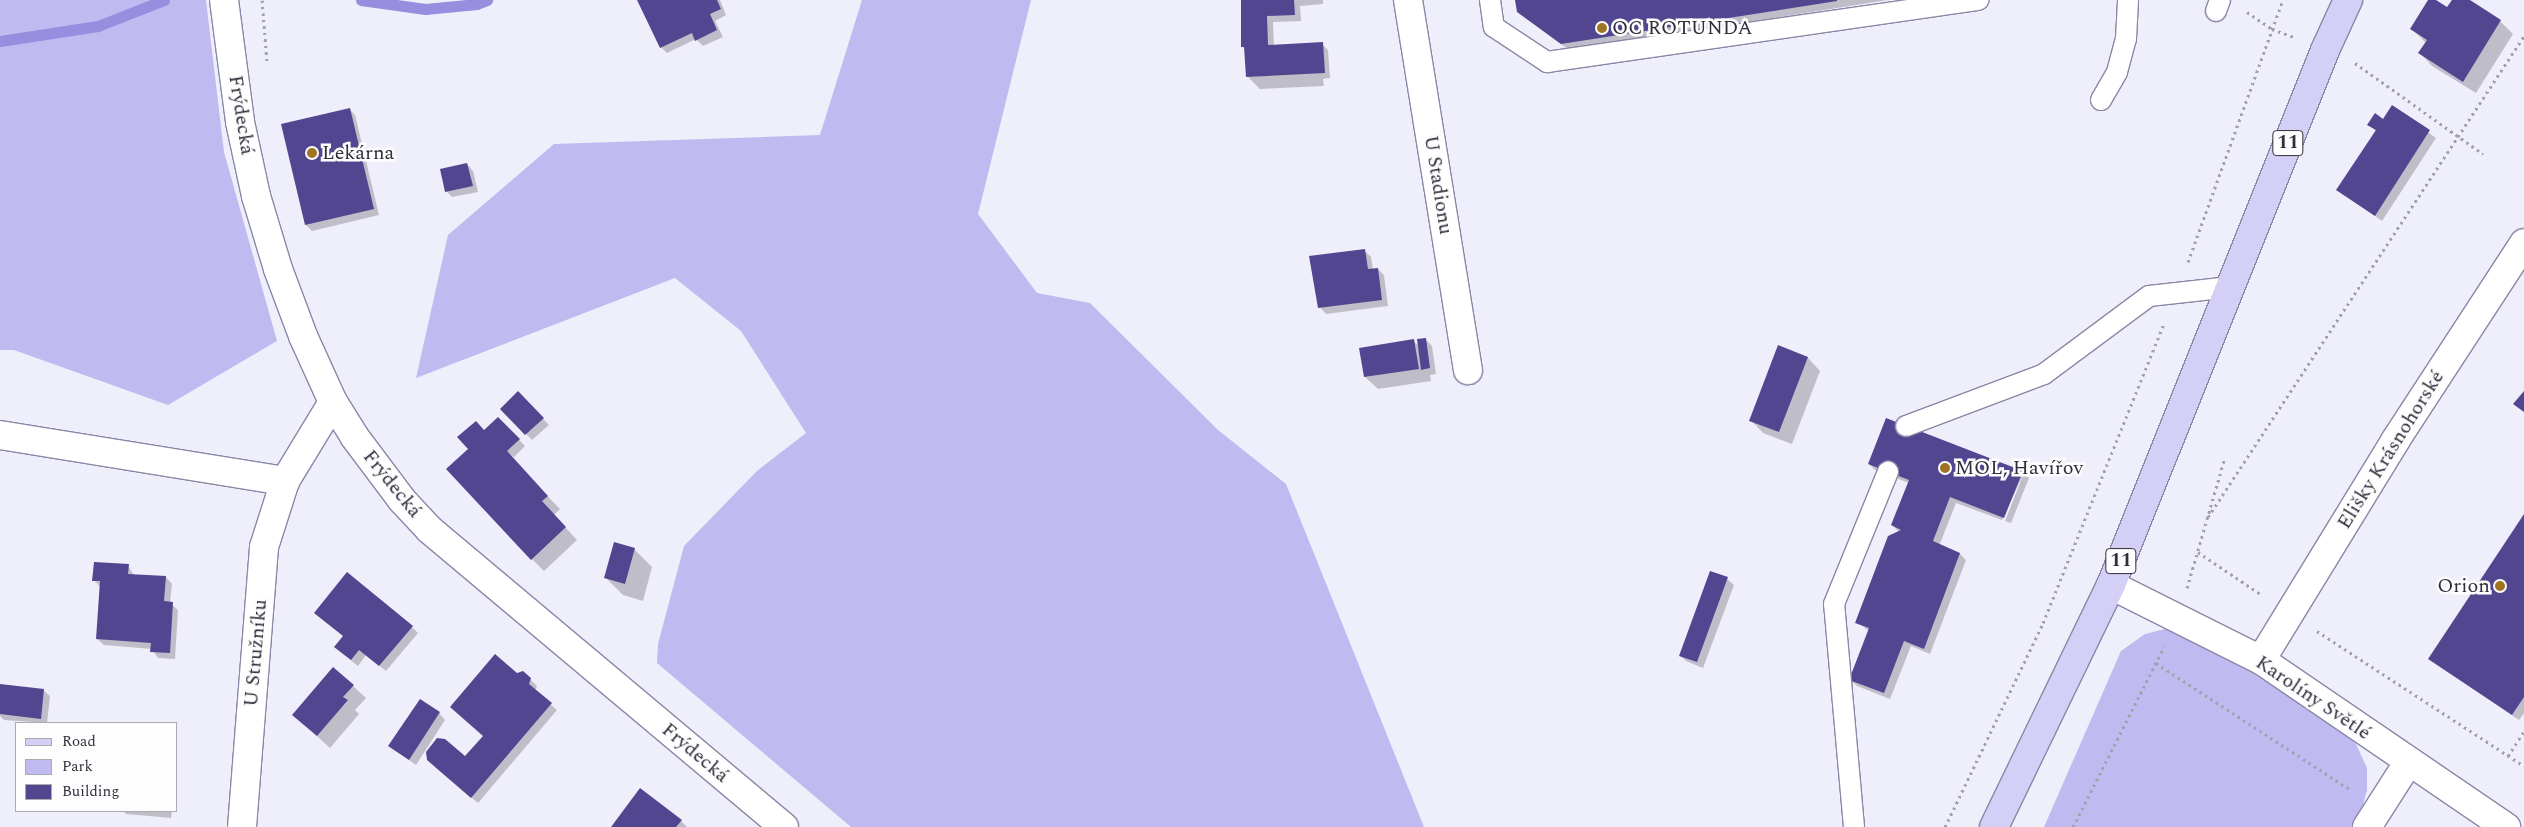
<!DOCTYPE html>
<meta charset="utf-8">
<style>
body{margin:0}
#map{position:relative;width:2524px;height:827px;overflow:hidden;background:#efeefb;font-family:Spectral,serif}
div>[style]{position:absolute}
.green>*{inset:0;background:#bfbaef}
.shadow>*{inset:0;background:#0003}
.stream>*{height:11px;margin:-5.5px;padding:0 5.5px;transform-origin:5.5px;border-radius:5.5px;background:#988dde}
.building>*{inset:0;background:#534690}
.path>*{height:3px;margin-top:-1.5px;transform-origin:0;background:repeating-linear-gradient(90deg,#a2a0ad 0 2.5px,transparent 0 6.5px)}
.roads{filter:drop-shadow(1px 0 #8a87a6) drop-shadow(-1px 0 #8a87a6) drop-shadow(0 1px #8a87a6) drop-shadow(0 -1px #8a87a6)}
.service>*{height:20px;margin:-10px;padding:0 10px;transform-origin:10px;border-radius:10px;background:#fff}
.minor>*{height:28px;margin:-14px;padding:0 14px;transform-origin:14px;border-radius:14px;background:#fff}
.tertiary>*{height:28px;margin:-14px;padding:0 14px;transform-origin:14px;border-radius:14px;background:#fff}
.primary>*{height:28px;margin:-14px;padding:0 14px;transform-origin:14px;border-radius:14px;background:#d4cff7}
.dots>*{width:14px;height:14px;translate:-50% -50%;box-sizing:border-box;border:2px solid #fdfdfd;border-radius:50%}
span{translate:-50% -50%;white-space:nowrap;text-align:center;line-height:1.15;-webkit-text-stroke:5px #fdfdfd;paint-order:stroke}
.shield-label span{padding:1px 4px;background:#fdfdfd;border:1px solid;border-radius:4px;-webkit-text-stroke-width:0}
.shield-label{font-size:19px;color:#302e3b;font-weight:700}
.poi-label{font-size:20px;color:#302e3b}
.left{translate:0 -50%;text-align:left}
.right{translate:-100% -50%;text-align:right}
.street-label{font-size:20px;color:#302e3b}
.legend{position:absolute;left:15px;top:722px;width:162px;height:90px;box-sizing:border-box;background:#fdfdfd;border:1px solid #abaaaf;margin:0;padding:6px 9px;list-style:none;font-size:15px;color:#302e3b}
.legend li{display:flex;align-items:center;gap:10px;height:25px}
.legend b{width:25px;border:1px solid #abaaaf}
</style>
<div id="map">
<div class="green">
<i style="clip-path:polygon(0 0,206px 0,224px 152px,277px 341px,168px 405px,14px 350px,0 350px)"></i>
<i style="clip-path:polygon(862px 0,1031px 0,978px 214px,1037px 293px,1090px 303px,1218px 430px,1286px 484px,1424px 827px,851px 827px,657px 663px,658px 644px,684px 546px,757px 471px,806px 433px,741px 331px,675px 278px,416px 378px,448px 235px,554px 144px,820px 135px)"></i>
<i style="clip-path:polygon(2165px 629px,2195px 635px,2342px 731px,2356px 744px,2367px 768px,2367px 790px,2360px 816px,2353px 827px,2044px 827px,2121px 651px,2145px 634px)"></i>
</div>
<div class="shadow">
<i style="clip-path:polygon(639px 0,720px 0,726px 15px,715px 21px,723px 37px,703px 46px,696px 39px,667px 53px,661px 47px)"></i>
<i style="clip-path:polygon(1241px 0,1323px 0,1323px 4px,1300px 6px,1301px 21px,1273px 22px,1274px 46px,1322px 44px,1328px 50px,1330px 78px,1323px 79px,1324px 86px,1260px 89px,1248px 77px,1246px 50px,1242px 46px)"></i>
<i style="clip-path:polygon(1517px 0,1888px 0,1569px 50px,1525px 18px,1519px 11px)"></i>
<i style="clip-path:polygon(2430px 0,2448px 9px,2453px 0,2467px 0,2500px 21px,2513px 34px,2476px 93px,2432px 66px,2420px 53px,2426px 43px,2412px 29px)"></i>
<i style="clip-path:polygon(2392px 107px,2436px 138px,2382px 221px,2338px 190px,2376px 131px,2369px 124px,2383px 120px)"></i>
<i style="clip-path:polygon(349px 109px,355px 115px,379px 215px,312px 231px,306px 225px)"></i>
<i style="clip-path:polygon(467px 164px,473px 171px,478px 192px,452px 197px,446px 191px)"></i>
<i style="clip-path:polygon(1364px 250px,1371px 257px,1373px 270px,1378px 269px,1384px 275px,1388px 306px,1326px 314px,1320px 307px)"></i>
<i style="clip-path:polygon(1425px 339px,1432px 346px,1436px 374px,1430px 375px,1431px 381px,1378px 389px,1365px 377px,1413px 341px,1419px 346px)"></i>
<i style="clip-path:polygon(1779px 347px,1808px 358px,1820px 371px,1792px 444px,1763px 433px,1751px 420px)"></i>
<i style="clip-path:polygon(518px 393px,549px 425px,532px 440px,502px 409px)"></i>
<i style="clip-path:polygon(498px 418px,525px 446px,514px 457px,500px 447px,560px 509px,554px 515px,577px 540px,544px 571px,532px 559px,470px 449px)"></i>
<i style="clip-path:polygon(1869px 464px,2022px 472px,2029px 478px,2011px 523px,2005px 521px,2024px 473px,2002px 520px,1956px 503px,1939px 546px,1960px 554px,1966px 560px,1930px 654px,1911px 646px,1890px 699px,1857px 686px,1850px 680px,1869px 631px,1857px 622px,1899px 532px,1892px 525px,1909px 483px,1875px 470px)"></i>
<i style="clip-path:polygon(2524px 516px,2524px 713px,2519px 720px,2430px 659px)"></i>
<i style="clip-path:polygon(634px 549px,652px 567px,643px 601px,623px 595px,605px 577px)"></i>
<i style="clip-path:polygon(128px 566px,134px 575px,166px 577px,172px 584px,170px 603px,178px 610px,175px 659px,158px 658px,152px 649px,104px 645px,97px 639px,100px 587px,94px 580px)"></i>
<i style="clip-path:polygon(1727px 579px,1734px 585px,1703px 668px,1686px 661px,1680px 655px)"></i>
<i style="clip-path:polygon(412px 627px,418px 633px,386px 671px,366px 655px,358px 666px,342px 653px)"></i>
<i style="clip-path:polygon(516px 674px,530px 679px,537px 686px,535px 691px,557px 710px,478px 803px,435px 767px,465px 758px,484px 736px)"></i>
<i style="clip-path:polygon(353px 686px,366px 698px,355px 710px,359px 714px,330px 748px,307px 727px)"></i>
<i style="clip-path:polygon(0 689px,43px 690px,50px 696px,47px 723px,4px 720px,0 716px)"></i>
<i style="clip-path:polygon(439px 713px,445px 720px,416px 765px,390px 746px)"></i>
<i style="clip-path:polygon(123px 811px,172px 811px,171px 818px,126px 814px)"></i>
<i style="clip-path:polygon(681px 821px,687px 827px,612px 827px)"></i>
</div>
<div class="stream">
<i style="left:361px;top:0;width:65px;rotate:8deg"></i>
<i style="left:425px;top:9px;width:52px;rotate:-5.5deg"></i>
<i style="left:477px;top:4px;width:11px;rotate:-22deg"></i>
<i style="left:0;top:41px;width:99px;rotate:-8.7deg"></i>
<i style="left:98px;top:26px;width:71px;rotate:-21.5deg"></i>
</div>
<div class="building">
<i style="clip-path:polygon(637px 0,717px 0,721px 9px,710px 14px,717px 30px,695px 41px,692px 33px,660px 48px)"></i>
<i style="clip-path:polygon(1241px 0,1294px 0,1295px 15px,1267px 16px,1268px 45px,1323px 42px,1325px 73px,1246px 77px,1244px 47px,1241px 47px)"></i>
<i style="clip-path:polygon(1515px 0,1837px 0,1837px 1px,1561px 44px,1517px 12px)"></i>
<i style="clip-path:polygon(2428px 0,2436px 0,2447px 7px,2452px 0,2470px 0,2501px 20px,2463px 82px,2418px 53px,2427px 40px,2410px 29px)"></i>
<i style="clip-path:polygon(2392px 105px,2430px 130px,2375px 216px,2336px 190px,2376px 130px,2367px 125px,2375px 113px,2383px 119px)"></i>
<i style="clip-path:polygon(350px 108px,374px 209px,305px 225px,281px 124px)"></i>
<i style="clip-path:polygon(467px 163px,473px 186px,445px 192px,440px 169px)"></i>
<i style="clip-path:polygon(1365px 249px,1368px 269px,1378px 268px,1382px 300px,1318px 308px,1309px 256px)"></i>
<i style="clip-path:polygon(1426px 338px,1430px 368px,1421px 370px,1417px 339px)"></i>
<i style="clip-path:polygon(1414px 339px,1419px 369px,1364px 377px,1359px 348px)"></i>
<i style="clip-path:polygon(1778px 345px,1808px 357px,1779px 432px,1749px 421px)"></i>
<i style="clip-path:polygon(518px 391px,544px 418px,525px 435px,500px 409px)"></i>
<i style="clip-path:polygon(2524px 391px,2524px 412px,2513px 404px)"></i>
<i style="clip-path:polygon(498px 417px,520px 439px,507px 451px,548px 496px,542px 501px,566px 527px,531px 560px,446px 469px,468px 449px,457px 437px,476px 421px,484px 430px)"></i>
<i style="clip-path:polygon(1886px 418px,2023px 471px,2004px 518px,1950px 497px,1933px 541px,1960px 553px,1924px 649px,1904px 641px,1884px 693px,1849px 680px,1869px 628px,1855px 623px,1888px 536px,1901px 530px,1891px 525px,1909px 480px,1868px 464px)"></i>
<i style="clip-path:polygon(2524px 514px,2524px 697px,2512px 715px,2428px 659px)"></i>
<i style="clip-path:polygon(614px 542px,635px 548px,625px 584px,604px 578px)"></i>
<i style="clip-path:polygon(94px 562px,129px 564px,128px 574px,166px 576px,164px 601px,173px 602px,170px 653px,150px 652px,151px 643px,96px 639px,100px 581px,92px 581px)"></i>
<i style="clip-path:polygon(1710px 571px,1728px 577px,1697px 662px,1679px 656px)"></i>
<i style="clip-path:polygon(347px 572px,413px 626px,379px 666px,359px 650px,351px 660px,334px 647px,343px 636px,314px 613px)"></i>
<i style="clip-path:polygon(495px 654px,517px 673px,523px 671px,531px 678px,529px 684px,552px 703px,471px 798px,427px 760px,426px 752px,437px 738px,445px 739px,465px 756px,483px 736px,450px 707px)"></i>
<i style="clip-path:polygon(333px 667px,354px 685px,343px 697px,348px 700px,317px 736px,292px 715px)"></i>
<i style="clip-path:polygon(0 684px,44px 689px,41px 719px,0 714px)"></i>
<i style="clip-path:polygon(420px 699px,440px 712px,409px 760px,388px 746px)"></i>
<i style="clip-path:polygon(640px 788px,682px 820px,676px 827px,611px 827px)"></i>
</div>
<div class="path">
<i style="left:262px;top:0;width:62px;rotate:85.4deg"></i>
<i style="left:2247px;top:12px;width:30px;rotate:34deg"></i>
<i style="left:2272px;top:29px;width:23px;rotate:20deg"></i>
<i style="left:2355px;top:63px;width:157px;rotate:35.4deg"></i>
<i style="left:2188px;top:262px;width:279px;rotate:-70.1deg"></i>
<i style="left:2208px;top:517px;width:576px;rotate:-56.7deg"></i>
<i style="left:2198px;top:552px;width:77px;rotate:33.9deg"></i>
<i style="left:2187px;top:588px;width:136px;rotate:-73.8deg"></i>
<i style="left:2317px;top:631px;width:247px;rotate:33.1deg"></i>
<i style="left:2156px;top:663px;width:234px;rotate:33.1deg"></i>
<i style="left:2508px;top:756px;width:30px;rotate:-57deg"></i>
<i style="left:1945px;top:827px;width:226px;rotate:-64.3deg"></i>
<i style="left:2043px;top:623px;width:323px;rotate:-68deg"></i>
<i style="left:2073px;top:827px;width:202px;rotate:-63.2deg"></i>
</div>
<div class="roads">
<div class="service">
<i style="left:1490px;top:0;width:27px;rotate:82deg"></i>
<i style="left:1494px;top:27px;width:64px;rotate:33.4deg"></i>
<i style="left:1547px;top:62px;width:436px;rotate:-8.2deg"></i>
<i style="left:2216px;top:11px;width:12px;rotate:-70deg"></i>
<i style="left:2101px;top:100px;width:32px;rotate:-60deg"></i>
<i style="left:2117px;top:72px;width:34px;rotate:-75deg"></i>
<i style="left:2126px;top:39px;width:39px;rotate:-87deg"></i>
<i style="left:1906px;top:426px;width:147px;rotate:-20.6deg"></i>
<i style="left:2044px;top:374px;width:131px;rotate:-36.6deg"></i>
<i style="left:2149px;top:296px;width:82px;rotate:-6.3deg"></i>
<i style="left:1854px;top:827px;width:224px;rotate:-95.1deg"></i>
<i style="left:1834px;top:604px;width:143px;rotate:-67.8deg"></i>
</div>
<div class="minor">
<i style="left:1408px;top:0;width:375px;rotate:80.8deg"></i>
<i style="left:0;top:435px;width:289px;rotate:9.2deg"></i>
<i style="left:2111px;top:585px;width:168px;rotate:26.6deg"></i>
<i style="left:2261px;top:660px;width:297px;rotate:34.3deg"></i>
<i style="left:2261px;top:660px;width:257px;rotate:-58.5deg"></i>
<i style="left:2395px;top:441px;width:236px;rotate:-56.9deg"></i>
<i style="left:242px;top:827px;width:281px;rotate:-85.5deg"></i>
<i style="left:264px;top:547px;width:69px;rotate:-72.3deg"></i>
<i style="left:285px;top:481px;width:92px;rotate:-58.7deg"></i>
<i style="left:2367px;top:827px;width:76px;rotate:-57.4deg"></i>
</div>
<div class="tertiary">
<i style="left:224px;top:0;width:123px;rotate:82.5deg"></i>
<i style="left:240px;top:122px;width:76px;rotate:77.8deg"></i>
<i style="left:256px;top:196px;width:76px;rotate:73.2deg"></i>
<i style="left:278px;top:269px;width:72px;rotate:69.5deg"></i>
<i style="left:303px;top:336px;width:72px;rotate:65.6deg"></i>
<i style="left:333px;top:402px;width:40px;rotate:58deg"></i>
<i style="left:354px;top:436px;width:80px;rotate:53.1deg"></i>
<i style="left:402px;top:500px;width:41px;rotate:47deg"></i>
<i style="left:430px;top:530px;width:462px;rotate:40deg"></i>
</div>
<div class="primary">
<i style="left:1994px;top:827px;width:269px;rotate:-64.2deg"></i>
<i style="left:2111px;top:585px;width:578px;rotate:-68.18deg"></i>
<i style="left:2326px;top:48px;width:53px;rotate:-65.4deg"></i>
</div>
</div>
<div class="dots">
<i style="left:1602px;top:28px;background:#9e7423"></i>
<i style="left:312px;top:153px;background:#9e7423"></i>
<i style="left:1945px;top:468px;background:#9e7423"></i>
<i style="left:2500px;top:586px;background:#9e7423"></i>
</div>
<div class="shield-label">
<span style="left:2288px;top:143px">11</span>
<span style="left:2121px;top:561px">11</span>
</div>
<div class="poi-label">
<span class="left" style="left:1612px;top:28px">OC ROTUNDA</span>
<span class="left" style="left:322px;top:153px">Lekárna</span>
<span class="left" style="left:1955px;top:468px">MOL, Havířov</span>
<span class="right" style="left:2490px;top:586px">Orion</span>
</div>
<div class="street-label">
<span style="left:241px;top:115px;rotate:81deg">Frýdecká</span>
<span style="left:1438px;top:185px;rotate:81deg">U Stadionu</span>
<span style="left:2391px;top:450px;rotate:-58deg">Elišky Krásnohorské</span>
<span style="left:392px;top:484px;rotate:51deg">Frýdecká</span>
<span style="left:256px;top:653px;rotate:-85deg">U Stružníku</span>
<span style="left:2313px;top:698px;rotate:34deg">Karolíny Světlé</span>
<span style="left:695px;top:753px;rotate:40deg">Frýdecká</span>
</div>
<ul class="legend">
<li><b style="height:6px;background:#d4cff7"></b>Road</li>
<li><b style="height:14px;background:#bfbaef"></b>Park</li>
<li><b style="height:14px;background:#534690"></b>Building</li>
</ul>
</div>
